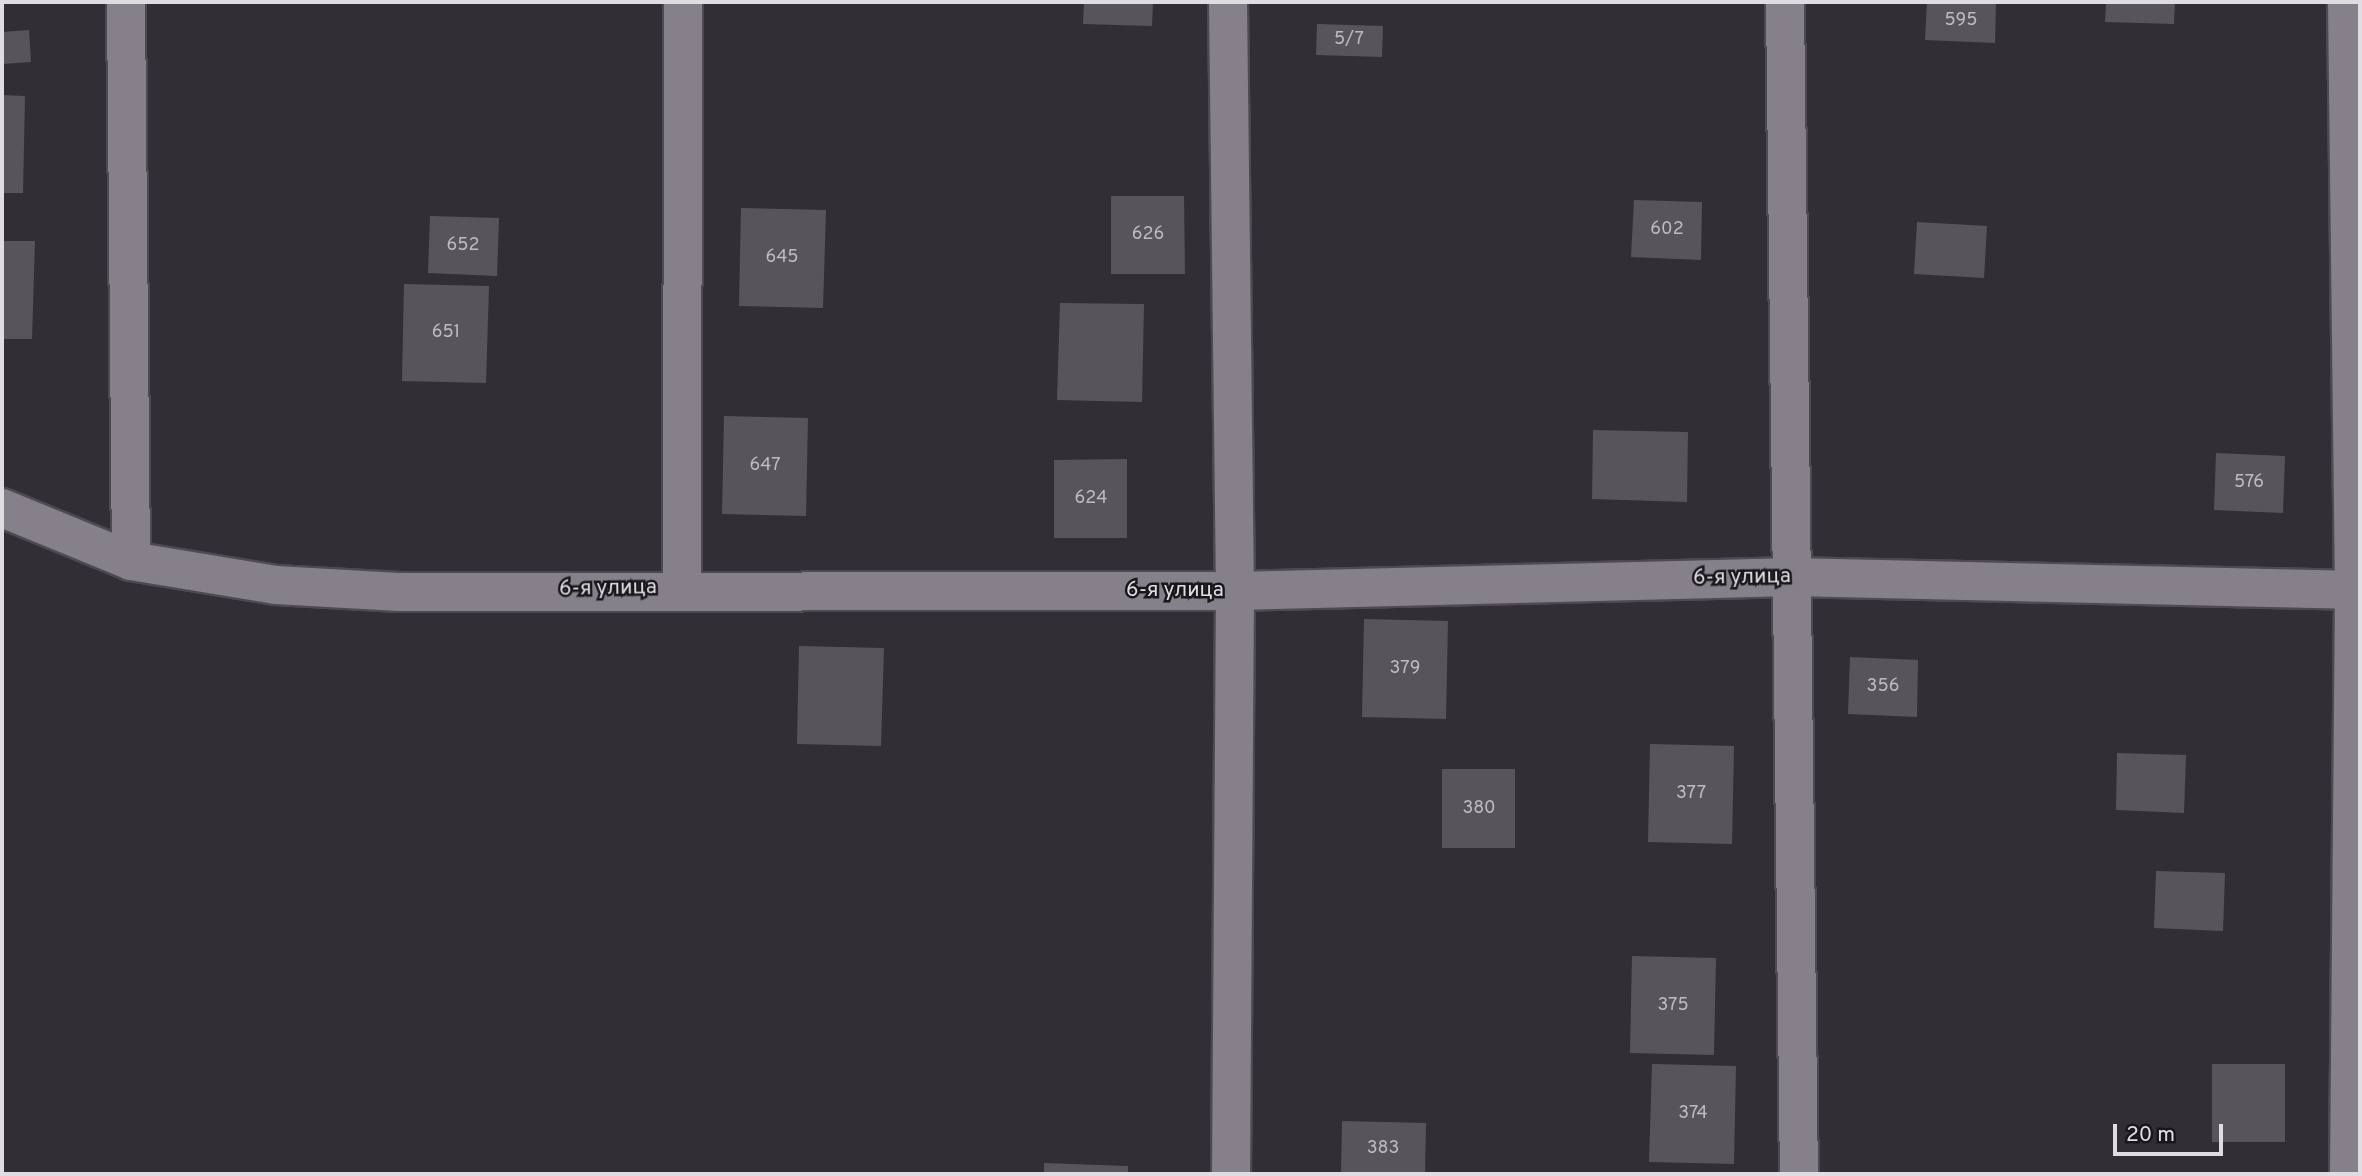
<!DOCTYPE html>
<meta charset="utf-8">
<style>
body{margin:0}
#map{position:relative;width:2362px;height:1176px;overflow:hidden;background:#322e36;font-family:Overpass,sans-serif}
div>[style]{position:absolute}
.building>*{inset:0;background:#58545c}
.roads{filter:drop-shadow(2px 0 #4d4a50) drop-shadow(-2px 0 #4d4a50) drop-shadow(0 2px #4d4a50) drop-shadow(0 -2px #4d4a50)}
.minor>*{height:38px;margin:-19px;padding:0 19px;transform-origin:19px;border-radius:19px;background:#85808a}
span{translate:-50% -50%;white-space:nowrap;text-align:center;line-height:1.15;-webkit-text-stroke:5px #19171b;paint-order:stroke}
.number-label{font-size:18px;color:#bebbc0}
.number-label span{-webkit-text-stroke-width:0}
.street-label{font-size:21px;color:#e0dde2}
.frame{position:absolute;inset:0;border:4px solid #e0dde2;pointer-events:none}
.scale{position:absolute;left:2113px;top:1124px;width:110px;height:32px;box-sizing:border-box;border:4px solid #e0dde2;border-top:0;padding-left:9px;font-size:21px;line-height:24px;white-space:nowrap;color:#e0dde2;-webkit-text-stroke:5px #19171b;paint-order:stroke}
</style>
<div id="map">
<div class="building">
<i style="clip-path:polygon(1084px 2px,1153px 2px,1152px 26px,1083px 24px)"></i>
<i style="clip-path:polygon(1927px 2px,1996px 2px,1995px 43px,1925px 40px)"></i>
<i style="clip-path:polygon(2106px 2px,2175px 2px,2174px 24px,2105px 22px)"></i>
<i style="clip-path:polygon(1317px 24px,1383px 26px,1382px 57px,1316px 55px)"></i>
<i style="clip-path:polygon(29px 30px,31px 62px,2px 64px,2px 32px)"></i>
<i style="clip-path:polygon(2px 95px,25px 96px,23px 193px,2px 193px)"></i>
<i style="clip-path:polygon(1111px 196px,1184px 196px,1185px 274px,1111px 274px)"></i>
<i style="clip-path:polygon(1634px 200px,1702px 202px,1701px 260px,1631px 257px)"></i>
<i style="clip-path:polygon(741px 208px,826px 210px,823px 308px,739px 306px)"></i>
<i style="clip-path:polygon(430px 216px,499px 218px,497px 276px,428px 273px)"></i>
<i style="clip-path:polygon(1917px 222px,1987px 226px,1984px 278px,1914px 274px)"></i>
<i style="clip-path:polygon(2px 241px,35px 241px,32px 339px,2px 339px)"></i>
<i style="clip-path:polygon(404px 284px,489px 286px,486px 383px,402px 381px)"></i>
<i style="clip-path:polygon(1060px 303px,1144px 304px,1142px 402px,1057px 400px)"></i>
<i style="clip-path:polygon(724px 416px,808px 418px,806px 516px,722px 514px)"></i>
<i style="clip-path:polygon(1593px 430px,1688px 432px,1687px 502px,1592px 499px)"></i>
<i style="clip-path:polygon(2216px 453px,2285px 456px,2283px 513px,2214px 510px)"></i>
<i style="clip-path:polygon(1127px 459px,1127px 538px,1054px 538px,1054px 460px)"></i>
<i style="clip-path:polygon(1364px 619px,1448px 621px,1446px 719px,1362px 717px)"></i>
<i style="clip-path:polygon(799px 646px,884px 648px,881px 746px,797px 744px)"></i>
<i style="clip-path:polygon(1850px 657px,1918px 660px,1917px 717px,1848px 714px)"></i>
<i style="clip-path:polygon(1650px 744px,1734px 746px,1732px 844px,1648px 842px)"></i>
<i style="clip-path:polygon(2117px 753px,2186px 755px,2184px 813px,2116px 810px)"></i>
<i style="clip-path:polygon(1442px 769px,1515px 769px,1515px 848px,1442px 848px)"></i>
<i style="clip-path:polygon(2156px 871px,2225px 873px,2223px 931px,2154px 928px)"></i>
<i style="clip-path:polygon(1632px 956px,1716px 958px,1714px 1055px,1630px 1053px)"></i>
<i style="clip-path:polygon(1652px 1064px,1736px 1066px,1734px 1164px,1649px 1162px)"></i>
<i style="clip-path:polygon(2212px 1064px,2285px 1064px,2285px 1142px,2212px 1142px)"></i>
<i style="clip-path:polygon(1342px 1121px,1426px 1123px,1425px 1174px,1341px 1174px)"></i>
<i style="clip-path:polygon(1044px 1163px,1128px 1166px,1128px 1174px,1044px 1174px)"></i>
</div>
<div class="roads">
<div class="minor">
<i style="left:126px;top:2px;width:559px;rotate:89.49deg"></i>
<i style="left:1228px;top:2px;width:589px;rotate:89.32deg"></i>
<i style="left:1235px;top:591px;width:583px;rotate:90.39deg"></i>
<i style="left:1785px;top:2px;width:1172px;rotate:89.32deg"></i>
<i style="left:2347px;top:2px;width:588px;rotate:89.32deg"></i>
<i style="left:2354px;top:590px;width:584px;rotate:90.49deg"></i>
<i style="left:2px;top:508px;width:139px;rotate:22.3deg"></i>
<i style="left:131px;top:561px;width:147px;rotate:9.4deg"></i>
<i style="left:276px;top:585px;width:123px;rotate:3.3deg"></i>
<i style="left:399px;top:592px;width:836px;rotate:-0.07deg"></i>
<i style="left:1235px;top:591px;width:557px;rotate:-1.44deg"></i>
<i style="left:1792px;top:577px;width:568px;rotate:1.31deg"></i>
<i style="left:682px;top:588px;width:586px;rotate:-89.9deg"></i>
</div>
</div>
<div class="number-label">
<span style="left:1961px;top:21px">595</span>
<span style="left:1349px;top:40px">5/7</span>
<span style="left:1667px;top:230px">602</span>
<span style="left:1148px;top:235px">626</span>
<span style="left:463px;top:246px">652</span>
<span style="left:782px;top:258px">645</span>
<span style="left:446px;top:333px">651</span>
<span style="left:765px;top:466px">647</span>
<span style="left:2249px;top:483px">576</span>
<span style="left:1091px;top:499px">624</span>
<span style="left:1405px;top:669px">379</span>
<span style="left:1883px;top:687px">356</span>
<span style="left:1691px;top:794px">377</span>
<span style="left:1479px;top:809px">380</span>
<span style="left:1673px;top:1006px">375</span>
<span style="left:1693px;top:1114px">374</span>
<span style="left:1383px;top:1149px">383</span>
</div>
<div class="street-label">
<span style="left:1742px;top:578px;rotate:-1deg">6-я улица</span>
<span style="left:608px;top:589px;rotate:-1deg">6-я улица</span>
<span style="left:1175px;top:591px">6-я улица</span>
</div>
<div class="frame"></div>
<div class="scale">20 m</div>
</div>
